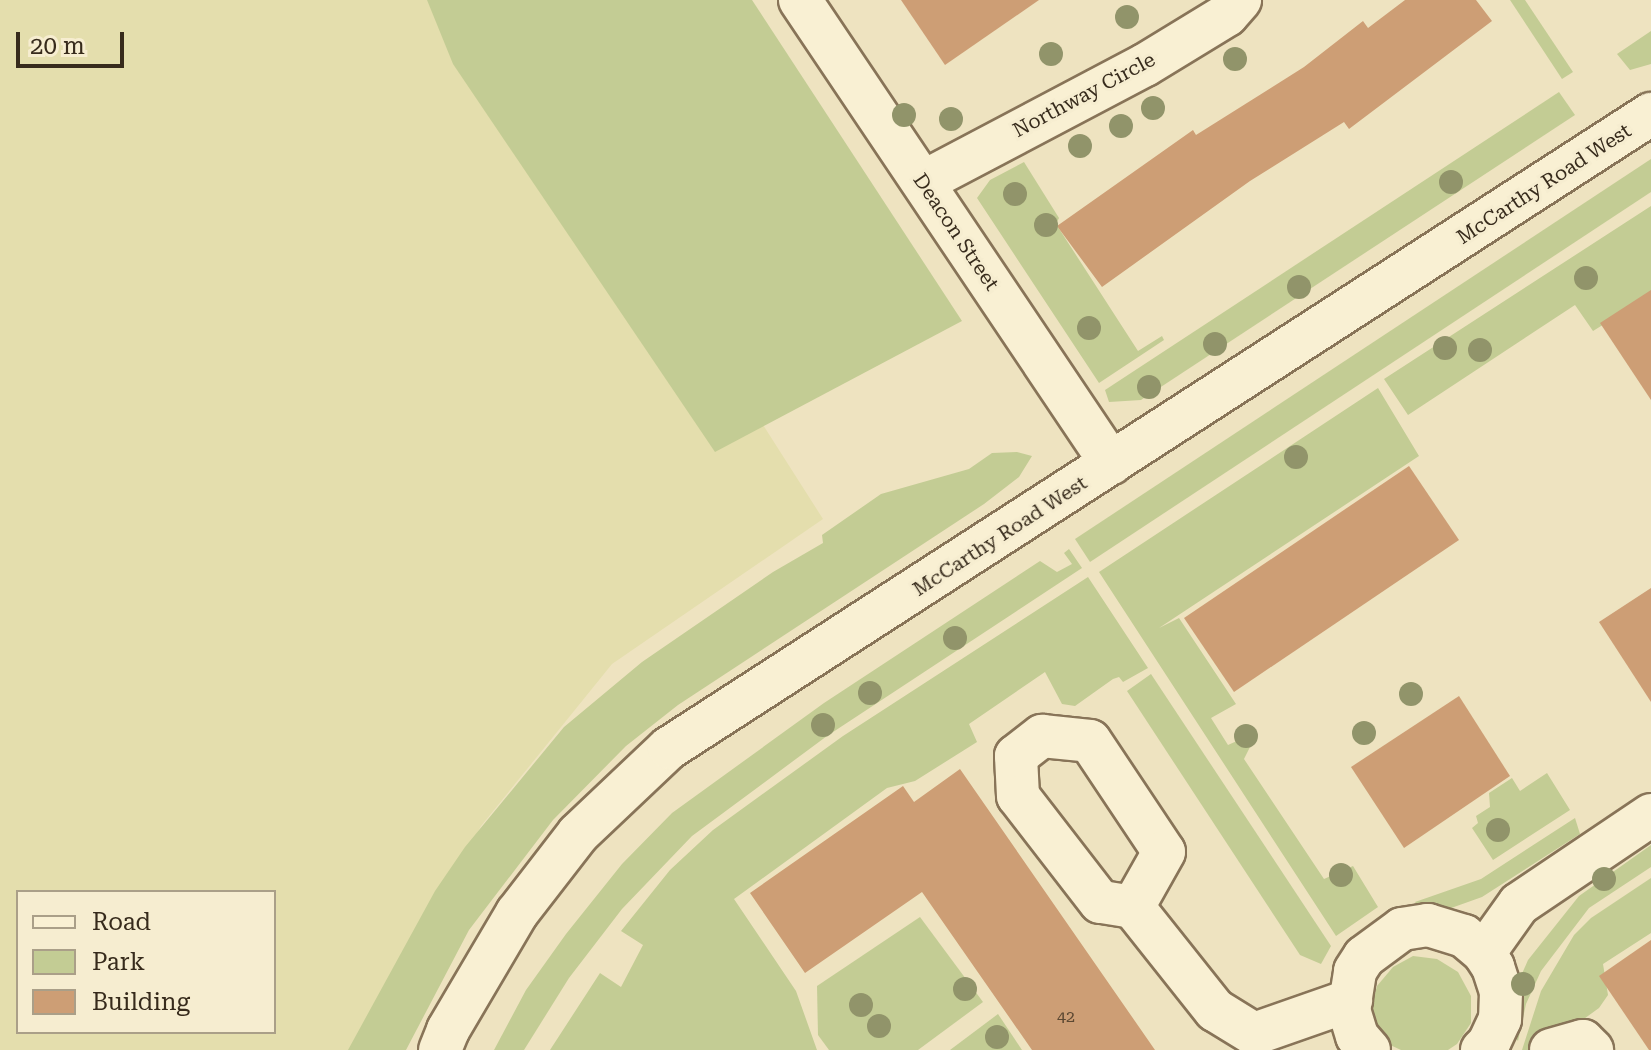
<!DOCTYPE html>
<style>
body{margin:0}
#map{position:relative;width:1651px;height:1050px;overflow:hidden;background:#eee3c0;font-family:"Roboto Serif",serif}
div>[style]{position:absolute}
.farmland>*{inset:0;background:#e4dead}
.green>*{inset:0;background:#c3cc94}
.building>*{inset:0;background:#cd9e75}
.roads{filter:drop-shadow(2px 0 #887458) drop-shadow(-2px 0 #887458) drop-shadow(0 2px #887458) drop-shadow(0 -2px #887458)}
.minor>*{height:42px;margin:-21px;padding:0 21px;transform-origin:21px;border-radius:21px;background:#f9f0d3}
.trees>*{width:24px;height:24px;margin:-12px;border-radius:50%;background:#91946a}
span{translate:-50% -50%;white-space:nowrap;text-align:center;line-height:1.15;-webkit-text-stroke:6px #f6edd0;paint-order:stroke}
.number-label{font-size:16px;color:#5c4832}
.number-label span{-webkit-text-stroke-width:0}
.street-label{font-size:20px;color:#372b1c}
.legend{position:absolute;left:16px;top:890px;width:260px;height:144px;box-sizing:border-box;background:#f6edd0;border:2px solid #aa9f88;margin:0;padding:10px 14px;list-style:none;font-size:24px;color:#372b1c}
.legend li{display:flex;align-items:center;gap:16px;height:40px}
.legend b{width:40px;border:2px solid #aa9f88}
.scale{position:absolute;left:16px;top:32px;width:108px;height:36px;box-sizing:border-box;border:4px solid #372b1c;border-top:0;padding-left:10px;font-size:24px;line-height:28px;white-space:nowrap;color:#372b1c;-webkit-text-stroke:6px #f6edd0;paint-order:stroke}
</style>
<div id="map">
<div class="farmland">
<i style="clip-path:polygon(evenodd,0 0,492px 0,823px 519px,612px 664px,481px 826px,363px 1050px,0 1050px,0 0,18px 892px,274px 892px,274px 1032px,18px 1032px,18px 892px)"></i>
</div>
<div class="green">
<i style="clip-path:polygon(427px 0,752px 0,962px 321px,715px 452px,453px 64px)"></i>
<i style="clip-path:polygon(1510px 0,1525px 0,1573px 72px,1562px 79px)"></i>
<i style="clip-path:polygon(1651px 31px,1651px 64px,1630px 70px,1617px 54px)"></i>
<i style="clip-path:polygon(1559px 92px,1575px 115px,1141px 400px,1109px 402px,1105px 390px)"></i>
<i style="clip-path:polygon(1651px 159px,1651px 192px,1090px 562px,1075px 539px)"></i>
<i style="clip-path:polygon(1024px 162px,1059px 218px,1056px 224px,1138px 351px,1162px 336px,1164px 340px,1099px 383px,977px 198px,990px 180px)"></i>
<i style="clip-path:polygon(1651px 206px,1651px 295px,1593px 331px,1575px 305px,1408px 415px,1384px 379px)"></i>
<i style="clip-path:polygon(1378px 388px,1419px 456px,1159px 628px,1179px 618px,1236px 704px,1211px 718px,1228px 745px,1248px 736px,1253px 741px,1244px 759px,1324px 879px,1353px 866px,1378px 907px,1336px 936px,1099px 572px)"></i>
<i style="clip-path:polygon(1017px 452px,1032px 456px,1019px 477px,984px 504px,678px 705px,626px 746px,553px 820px,469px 930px,406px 1050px,348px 1050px,435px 891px,465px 847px,564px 727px,642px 662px,773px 572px,823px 543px,822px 535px,881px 494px,969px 469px,992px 453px)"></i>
<i style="clip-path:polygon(1069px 549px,1082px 568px,827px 736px,692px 836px,622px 909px,569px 978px,524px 1050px,494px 1050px,526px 990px,566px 934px,622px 864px,672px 813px,824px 703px,1040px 561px,1057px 572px,1072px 564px,1064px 553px)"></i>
<i style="clip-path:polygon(1088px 577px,1148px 668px,1123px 682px,1119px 677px,1113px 679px,1075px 706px,1062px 704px,1045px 672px,969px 724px,977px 742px,915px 781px,887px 788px,734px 899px,796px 991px,817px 1050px,550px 1050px,600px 973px,621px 987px,643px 945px,621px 931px,670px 870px,713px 830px,843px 736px)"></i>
<i style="clip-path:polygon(1151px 674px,1331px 946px,1321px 964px,1300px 955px,1127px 691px)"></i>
<i style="clip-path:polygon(1547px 773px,1570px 810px,1493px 860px,1472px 828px,1478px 823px,1476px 816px,1490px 807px,1489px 793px,1512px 778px,1520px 791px)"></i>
<i style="clip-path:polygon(1575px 818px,1580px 834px,1482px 897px,1426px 917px,1415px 902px,1481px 879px)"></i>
<i style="clip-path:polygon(1651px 845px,1651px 867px,1589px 908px,1541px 971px,1526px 1004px,1518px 1041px,1506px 1025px,1511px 999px,1528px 960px,1579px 896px)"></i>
<i style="clip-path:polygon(1651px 878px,1651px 933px,1603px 964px,1608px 995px,1599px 1008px,1541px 1050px,1522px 1050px,1541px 991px,1574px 935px,1591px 918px)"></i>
<i style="clip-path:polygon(920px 917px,983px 1002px,918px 1050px,829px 1050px,818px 1035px,817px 986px)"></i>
<i style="clip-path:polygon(1413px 956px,1437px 959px,1458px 972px,1471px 996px,1471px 1023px,1457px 1044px,1448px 1050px,1401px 1050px,1388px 1044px,1377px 1025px,1372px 1005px,1377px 986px,1393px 967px)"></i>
<i style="clip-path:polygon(998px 1014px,1022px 1050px,950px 1050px)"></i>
</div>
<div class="building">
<i style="clip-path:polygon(901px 0,1039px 0,945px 65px)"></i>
<i style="clip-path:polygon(1405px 0,1476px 0,1492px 21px,1349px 129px,1344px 122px,1250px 181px,1102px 287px,1057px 226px,1193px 130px,1196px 135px,1304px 67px,1363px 21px,1368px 28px)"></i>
<i style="clip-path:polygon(1651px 290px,1651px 400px,1600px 323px)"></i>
<i style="clip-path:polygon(1409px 466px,1459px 540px,1234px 692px,1184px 618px)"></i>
<i style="clip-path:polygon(1651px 588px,1651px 702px,1599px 622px)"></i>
<i style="clip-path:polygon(1459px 696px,1510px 776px,1404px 848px,1351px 767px)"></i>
<i style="clip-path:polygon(960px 769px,1155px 1050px,1032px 1050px,922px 892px,805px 973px,750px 893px,903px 786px,914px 802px)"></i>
<i style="clip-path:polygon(1651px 940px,1651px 1050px,1649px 1050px,1599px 976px)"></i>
</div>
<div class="roads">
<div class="minor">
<i style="left:800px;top:0;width:558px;rotate:56.11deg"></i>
<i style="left:923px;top:182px;width:251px;rotate:-27.8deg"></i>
<i style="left:1145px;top:65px;width:96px;rotate:-31.4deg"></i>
<i style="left:1227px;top:15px;width:20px;rotate:-49deg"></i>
<i style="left:1133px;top:907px;width:33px;rotate:-171deg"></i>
<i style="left:1100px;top:902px;width:134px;rotate:-127.7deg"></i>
<i style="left:1018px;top:796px;width:40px;rotate:-92.9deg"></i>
<i style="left:1016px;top:756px;width:33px;rotate:-38deg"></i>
<i style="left:1042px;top:736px;width:48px;rotate:5.9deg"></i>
<i style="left:1090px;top:741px;width:133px;rotate:56.3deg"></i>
<i style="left:1164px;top:852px;width:63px;rotate:119.4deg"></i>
<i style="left:1133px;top:907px;width:132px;rotate:51.5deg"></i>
<i style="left:1215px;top:1010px;width:46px;rotate:31.6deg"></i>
<i style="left:1254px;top:1034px;width:103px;rotate:-19.3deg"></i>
<i style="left:1484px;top:953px;width:60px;rotate:-54.5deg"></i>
<i style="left:1519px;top:904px;width:159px;rotate:-34deg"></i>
<i style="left:440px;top:1050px;width:22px;rotate:-68deg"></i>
<i style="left:448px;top:1030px;width:136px;rotate:-59.5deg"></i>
<i style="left:517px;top:913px;width:100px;rotate:-52.3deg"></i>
<i style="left:578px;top:834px;width:125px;rotate:-43.4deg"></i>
<i style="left:669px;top:748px;width:1169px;rotate:-32.85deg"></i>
<i style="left:1369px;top:1050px;width:18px;rotate:-131deg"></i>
<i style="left:1357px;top:1036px;width:27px;rotate:-107deg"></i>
<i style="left:1349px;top:1010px;width:39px;rotate:-81deg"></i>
<i style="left:1355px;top:971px;width:17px;rotate:-57deg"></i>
<i style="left:1364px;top:957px;width:47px;rotate:-36.4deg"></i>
<i style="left:1402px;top:929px;width:26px;rotate:-9deg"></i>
<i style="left:1428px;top:925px;width:38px;rotate:17deg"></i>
<i style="left:1464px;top:936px;width:26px;rotate:40deg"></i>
<i style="left:1484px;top:953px;width:17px;rotate:57deg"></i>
<i style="left:1493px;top:967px;width:26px;rotate:72deg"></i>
<i style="left:1501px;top:992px;width:27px;rotate:92deg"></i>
<i style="left:1500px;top:1019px;width:26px;rotate:115deg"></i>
<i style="left:1489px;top:1043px;width:10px;rotate:135deg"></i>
<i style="left:1551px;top:1050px;width:33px;rotate:-16deg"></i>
<i style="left:1583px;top:1041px;width:13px;rotate:45deg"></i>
</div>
</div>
<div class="trees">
<i style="left:1127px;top:17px"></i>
<i style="left:1051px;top:54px"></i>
<i style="left:1235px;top:59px"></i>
<i style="left:1153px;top:108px"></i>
<i style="left:904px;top:115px"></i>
<i style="left:951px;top:119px"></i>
<i style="left:1121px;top:126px"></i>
<i style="left:1080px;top:146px"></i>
<i style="left:1451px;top:182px"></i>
<i style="left:1015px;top:194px"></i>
<i style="left:1046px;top:225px"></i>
<i style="left:1586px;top:278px"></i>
<i style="left:1299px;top:287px"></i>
<i style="left:1089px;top:328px"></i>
<i style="left:1215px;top:344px"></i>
<i style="left:1445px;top:348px"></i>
<i style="left:1480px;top:350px"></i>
<i style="left:1149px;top:387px"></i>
<i style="left:1296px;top:457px"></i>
<i style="left:955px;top:638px"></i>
<i style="left:870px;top:693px"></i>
<i style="left:1411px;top:694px"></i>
<i style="left:823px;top:725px"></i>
<i style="left:1364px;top:733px"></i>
<i style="left:1246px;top:736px"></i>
<i style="left:1498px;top:830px"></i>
<i style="left:1341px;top:875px"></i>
<i style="left:1604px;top:879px"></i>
<i style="left:1523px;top:984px"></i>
<i style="left:965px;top:989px"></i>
<i style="left:861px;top:1005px"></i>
<i style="left:879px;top:1026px"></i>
<i style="left:997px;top:1037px"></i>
</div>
<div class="number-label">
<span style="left:1066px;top:1017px">42</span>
</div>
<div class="street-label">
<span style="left:1084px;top:95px;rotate:-28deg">Northway Circle</span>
<span style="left:1544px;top:184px;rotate:-33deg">McCarthy Road West</span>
<span style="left:956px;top:232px;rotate:56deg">Deacon Street</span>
<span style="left:1000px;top:536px;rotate:-33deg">McCarthy Road West</span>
</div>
<ul class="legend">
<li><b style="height:10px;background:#f9f0d3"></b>Road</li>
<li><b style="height:22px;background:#c3cc94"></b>Park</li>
<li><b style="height:22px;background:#cd9e75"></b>Building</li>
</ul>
<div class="scale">20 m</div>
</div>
